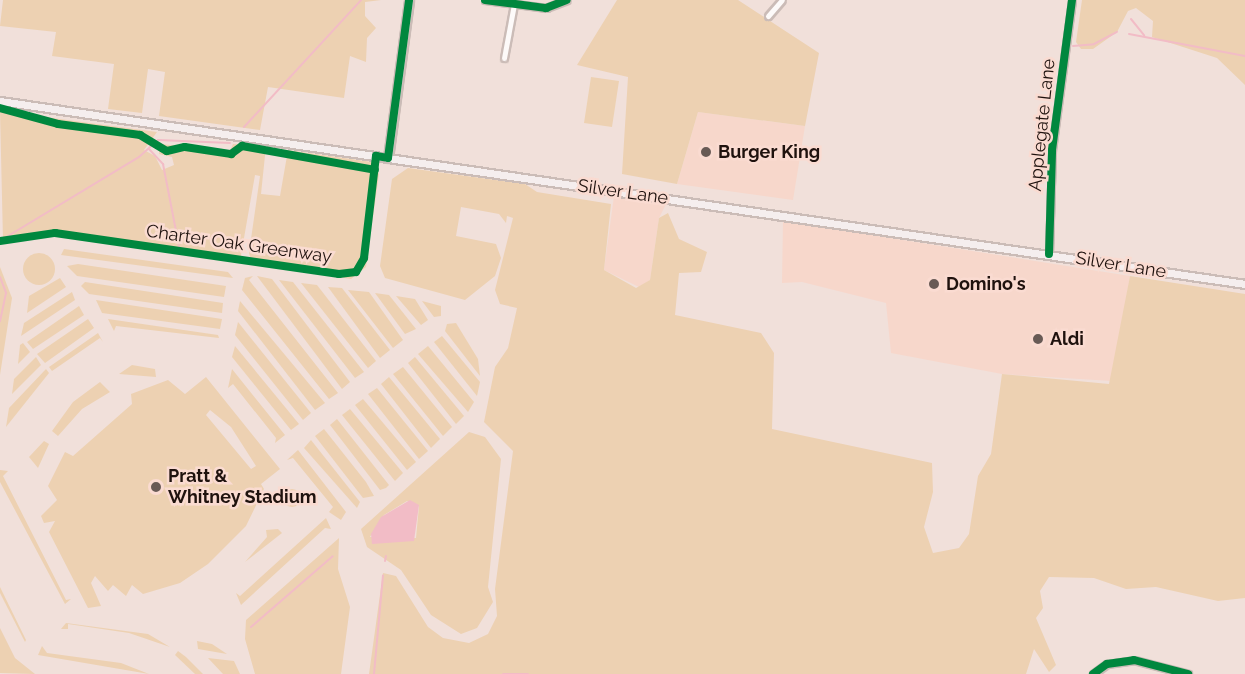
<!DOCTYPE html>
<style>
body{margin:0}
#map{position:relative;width:1245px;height:674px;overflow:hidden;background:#f1e0da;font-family:Raleway,sans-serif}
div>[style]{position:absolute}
.built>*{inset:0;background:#f7d7cb}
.green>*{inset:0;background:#edd1b2}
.round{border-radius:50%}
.water>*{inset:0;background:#f2bcc6}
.stream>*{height:2px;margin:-1px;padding:0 1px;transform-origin:1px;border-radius:1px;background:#f2bcc6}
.roads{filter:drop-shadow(2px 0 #cbbcb7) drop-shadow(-2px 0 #cbbcb7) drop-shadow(0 2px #cbbcb7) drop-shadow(0 -2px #cbbcb7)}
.street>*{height:5px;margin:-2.5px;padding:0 2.5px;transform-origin:2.5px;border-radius:2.5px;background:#fdfaf9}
.secondary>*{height:7px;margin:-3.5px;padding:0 3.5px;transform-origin:3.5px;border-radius:3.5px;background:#f5eeee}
.cycleway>*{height:8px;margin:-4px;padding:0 4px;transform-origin:4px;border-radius:4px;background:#00873e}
.dots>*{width:16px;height:16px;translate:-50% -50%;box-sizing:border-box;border:3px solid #fadbd1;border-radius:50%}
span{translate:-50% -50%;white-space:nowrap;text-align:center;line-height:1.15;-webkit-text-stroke:5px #fadbd1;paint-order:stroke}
.street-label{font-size:18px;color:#1f120e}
.poi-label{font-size:18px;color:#1f120e;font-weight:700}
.left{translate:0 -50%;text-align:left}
</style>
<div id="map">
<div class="built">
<i style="clip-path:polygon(698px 112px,805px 126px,793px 200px,677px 184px)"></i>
<i style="clip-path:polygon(614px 196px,666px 204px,659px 218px,650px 280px,641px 288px,604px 270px)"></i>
<i style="clip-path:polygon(783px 221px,1130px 276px,1112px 381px,1002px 374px,891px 353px,886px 303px,802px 282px,782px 283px)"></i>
</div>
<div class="green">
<i style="clip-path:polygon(3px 0,381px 0,365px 2px,365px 16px,376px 28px,367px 38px,366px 62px,350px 56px,344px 98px,268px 87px,260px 130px,159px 116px,165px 72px,148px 69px,142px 113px,108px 109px,114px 64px,52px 56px,56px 32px,0 26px)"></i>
<i style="clip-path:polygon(617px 0,738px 0,819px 53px,805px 126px,698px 112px,677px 184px,622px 174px,628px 77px,577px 65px)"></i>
<i style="clip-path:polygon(1082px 0,1245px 0,1245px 85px,1217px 58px,1152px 37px,1153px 21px,1136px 8px,1128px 11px,1117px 32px,1093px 49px,1081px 49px,1076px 42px)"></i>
<i style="clip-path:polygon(591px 77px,619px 81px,612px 127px,584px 123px)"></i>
<i style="clip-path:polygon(0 111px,157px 132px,144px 150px,155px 156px,162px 170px,174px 165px,172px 157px,159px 154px,160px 144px,230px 151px,233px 144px,266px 146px,261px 194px,280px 196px,288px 150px,372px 162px,379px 174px,366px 267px,351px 279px,252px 264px,249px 253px,260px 176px,255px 175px,240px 261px,54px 231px,3px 241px)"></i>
<i style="clip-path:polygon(408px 168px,525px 184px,537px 192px,611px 204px,604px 270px,636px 288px,650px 280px,659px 218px,668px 213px,679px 239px,707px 252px,701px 272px,679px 273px,675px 315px,761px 333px,774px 353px,772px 429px,932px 463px,933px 492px,924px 527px,933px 553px,959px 548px,969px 534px,978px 476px,991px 454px,1002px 374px,1109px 384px,1130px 276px,1245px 294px,1245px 598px,1218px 601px,1156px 587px,1126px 589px,1094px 578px,1049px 577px,1040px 591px,1043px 608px,1036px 618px,1056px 665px,1049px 672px,1034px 649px,1026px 674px,369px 674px,383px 573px,396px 576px,428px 627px,443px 638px,469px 643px,488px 634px,497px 616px,495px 589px,513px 451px,484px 422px,495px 367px,508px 348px,517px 308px,500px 304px,495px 290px,513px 218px,507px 216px,506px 223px,499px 214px,461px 207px,456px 236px,496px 244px,501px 258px,495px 276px,465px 300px,385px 278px,380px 266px,392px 179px)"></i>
<i style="clip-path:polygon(64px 249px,228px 272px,233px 278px,61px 255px)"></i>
<i class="round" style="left:23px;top:253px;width:32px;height:32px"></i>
<i style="clip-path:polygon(78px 264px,226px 286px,224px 297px,77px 276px,67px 266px)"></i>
<i style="clip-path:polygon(0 267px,12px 298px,0 375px)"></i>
<i style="clip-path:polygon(253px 276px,249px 280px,338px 393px,329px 399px,242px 290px,245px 278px)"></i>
<i style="clip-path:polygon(257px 276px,272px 279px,350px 382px,342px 389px)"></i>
<i style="clip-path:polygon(60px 278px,66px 287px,27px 313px,29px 296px)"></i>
<i style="clip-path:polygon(279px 280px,293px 282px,364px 372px,355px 378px)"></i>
<i style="clip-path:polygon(85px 282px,223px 303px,222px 313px,89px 294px,81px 286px)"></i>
<i style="clip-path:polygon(301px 283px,317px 285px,376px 361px,368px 368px)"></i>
<i style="clip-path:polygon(328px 287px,342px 288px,390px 350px,380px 358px)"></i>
<i style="clip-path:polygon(348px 290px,369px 292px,403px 340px,393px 348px)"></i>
<i style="clip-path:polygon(72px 292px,75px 300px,21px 336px,24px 323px)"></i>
<i style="clip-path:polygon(375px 293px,389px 295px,416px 329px,405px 334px)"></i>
<i style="clip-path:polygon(396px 296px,415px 299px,428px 320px,421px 325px)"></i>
<i style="clip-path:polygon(96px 300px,222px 319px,220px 329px,102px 313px)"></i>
<i style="clip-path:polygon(240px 301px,325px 403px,315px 410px,238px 311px)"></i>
<i style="clip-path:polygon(422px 301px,441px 306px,441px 316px,434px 317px)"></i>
<i style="clip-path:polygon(79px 306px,84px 315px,33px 349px,27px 342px)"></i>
<i style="clip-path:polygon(88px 319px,94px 328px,45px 363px,37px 354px)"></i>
<i style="clip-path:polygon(108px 319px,218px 335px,219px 338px,116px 326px,114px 331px)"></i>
<i style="clip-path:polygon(238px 322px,311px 413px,303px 420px,235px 335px)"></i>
<i style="clip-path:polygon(456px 323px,478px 359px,480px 376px,445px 331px,447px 324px)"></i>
<i style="clip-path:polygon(98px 333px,103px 342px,100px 338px,52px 371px,49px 367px)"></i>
<i style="clip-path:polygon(442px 336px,480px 382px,477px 396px,434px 342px)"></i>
<i style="clip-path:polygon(23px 343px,30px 352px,18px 364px,20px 345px)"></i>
<i style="clip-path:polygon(235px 346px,299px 424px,291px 430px,232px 357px)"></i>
<i style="clip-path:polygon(428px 346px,474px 402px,468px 412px,418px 354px)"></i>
<i style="clip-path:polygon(36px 357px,41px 365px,12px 394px,14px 379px)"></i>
<i style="clip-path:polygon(415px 357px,464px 416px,456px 424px,408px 363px)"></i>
<i style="clip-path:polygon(132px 365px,155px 369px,156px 377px,119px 374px)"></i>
<i style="clip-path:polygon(403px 367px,452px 427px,443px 436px,393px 374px)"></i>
<i style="clip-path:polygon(46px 369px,49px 373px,6px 427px,9px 408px)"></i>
<i style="clip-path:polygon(232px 369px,285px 435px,275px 443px,276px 438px,233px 384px,228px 388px)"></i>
<i style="clip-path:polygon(evenodd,206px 377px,280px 469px,261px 484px,264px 489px,246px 526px,208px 564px,180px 583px,143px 594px,132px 585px,126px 596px,113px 585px,108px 591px,95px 576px,91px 583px,101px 606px,88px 608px,49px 532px,55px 521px,44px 523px,41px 516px,57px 500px,48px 486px,65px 452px,73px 456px,132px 404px,131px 394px,168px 380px,185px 394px,206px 377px,210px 410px,231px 427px,256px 466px,251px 469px,206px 415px,210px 410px)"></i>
<i style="clip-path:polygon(389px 377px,440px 439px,431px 448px,381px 384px)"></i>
<i style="clip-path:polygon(100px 382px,110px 392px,82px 409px,58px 436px,52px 431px,73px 402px)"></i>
<i style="clip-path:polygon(377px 388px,428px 451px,419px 459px,368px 394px)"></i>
<i style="clip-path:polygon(363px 399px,416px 462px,407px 470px,355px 405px)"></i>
<i style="clip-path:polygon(350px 409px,403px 473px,395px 481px,342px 415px)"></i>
<i style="clip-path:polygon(337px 419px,389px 485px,386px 488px,380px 490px,330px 425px)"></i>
<i style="clip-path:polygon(324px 429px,366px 482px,374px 496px,363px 498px,315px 436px)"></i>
<i style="clip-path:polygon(evenodd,469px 432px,485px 437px,501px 459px,488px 587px,493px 602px,477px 628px,461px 634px,431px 615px,401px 570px,367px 547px,361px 529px,469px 432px,407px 501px,419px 506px,416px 538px,370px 537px,384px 515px,407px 501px)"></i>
<i style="clip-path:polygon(311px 440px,360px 502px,357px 508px,304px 448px)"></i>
<i style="clip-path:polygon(44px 441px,49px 444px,38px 468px,29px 457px)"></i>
<i style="clip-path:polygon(298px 450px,346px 512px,341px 520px,329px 512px,333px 507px,293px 458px,287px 460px)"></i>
<i style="clip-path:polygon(0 470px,8px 471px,3px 476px,66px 600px,71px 599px,65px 604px,0 482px)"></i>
<i class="round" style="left:283px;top:489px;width:18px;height:18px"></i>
<i style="clip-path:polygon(326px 518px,331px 529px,325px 528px,241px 605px,236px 593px,240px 596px)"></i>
<i style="clip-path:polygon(278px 529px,282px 533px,245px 562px,267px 537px,266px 530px)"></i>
<i style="clip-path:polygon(339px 538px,338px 569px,350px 607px,341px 674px,255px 674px,245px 639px,246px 620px)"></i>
<i style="clip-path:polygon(0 587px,26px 640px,25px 642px,0 593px)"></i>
<i style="clip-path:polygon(66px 623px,148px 634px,170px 647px,129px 633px,68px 624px,68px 629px,61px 629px)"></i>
<i style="clip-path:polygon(0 628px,15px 658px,35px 674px,0 673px)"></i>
<i style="clip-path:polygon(197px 641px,212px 644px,227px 654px,198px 649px)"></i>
<i style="clip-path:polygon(42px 646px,47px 653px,121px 663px,149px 674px,38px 655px)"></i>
<i style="clip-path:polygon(178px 651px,186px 657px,203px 674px,195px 674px,175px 655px)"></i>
<i style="clip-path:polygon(208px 658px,234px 661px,240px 674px,223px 674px)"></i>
</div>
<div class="water">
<i style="clip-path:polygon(410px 500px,419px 505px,414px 541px,372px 544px,371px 534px,381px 517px)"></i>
</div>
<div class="stream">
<i style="left:1131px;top:19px;width:21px;rotate:51deg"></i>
<i style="left:1129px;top:34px;width:118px;rotate:10.7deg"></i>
<i style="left:1073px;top:46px;width:21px;rotate:-5deg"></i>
<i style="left:1094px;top:44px;width:26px;rotate:-28deg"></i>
<i style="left:244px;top:127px;width:173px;rotate:-47.3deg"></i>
<i style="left:149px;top:149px;width:21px;rotate:47deg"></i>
<i style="left:163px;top:164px;width:84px;rotate:79deg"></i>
<i style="left:3px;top:239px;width:159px;rotate:-31.1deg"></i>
<i style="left:139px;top:157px;width:25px;rotate:-42deg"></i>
<i style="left:158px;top:140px;width:72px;rotate:2.4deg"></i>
<i style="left:0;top:277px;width:17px;rotate:69deg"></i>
<i style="left:6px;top:293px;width:29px;rotate:102deg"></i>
<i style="left:385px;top:561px;width:5px;rotate:-79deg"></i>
<i style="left:251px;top:627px;width:108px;rotate:-40.9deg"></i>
<i style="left:374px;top:674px;width:99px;rotate:-84.8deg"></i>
<i style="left:503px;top:674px;width:25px"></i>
</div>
<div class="roads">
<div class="street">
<i style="left:485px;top:0;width:62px;rotate:7.5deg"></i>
<i style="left:546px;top:8px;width:22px;rotate:-21deg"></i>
<i style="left:768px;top:16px;width:21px;rotate:-49deg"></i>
<i style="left:504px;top:58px;width:55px;rotate:-79.5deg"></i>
<i style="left:1049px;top:254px;width:104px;rotate:-88.3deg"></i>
<i style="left:1052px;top:150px;width:151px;rotate:-82.4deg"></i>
<i style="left:1093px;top:674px;width:17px;rotate:-36deg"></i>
<i style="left:1107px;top:664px;width:27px;rotate:-8deg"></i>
<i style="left:1134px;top:660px;width:56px;rotate:14.5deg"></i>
</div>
<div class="secondary">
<i style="left:0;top:101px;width:1258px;rotate:8.36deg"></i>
<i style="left:388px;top:158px;width:159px;rotate:-82.4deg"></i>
</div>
</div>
<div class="cycleway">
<i style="left:485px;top:0;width:62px;rotate:7.5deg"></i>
<i style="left:546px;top:8px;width:22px;rotate:-21deg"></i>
<i style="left:0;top:108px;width:60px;rotate:15.4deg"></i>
<i style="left:58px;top:124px;width:83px;rotate:7.6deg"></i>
<i style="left:140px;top:135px;width:31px;rotate:31deg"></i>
<i style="left:167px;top:151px;width:18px;rotate:-13deg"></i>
<i style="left:185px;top:147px;width:47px;rotate:8.7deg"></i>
<i style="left:231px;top:154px;width:14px;rotate:-36deg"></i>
<i style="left:242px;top:146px;width:135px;rotate:10.2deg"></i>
<i style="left:0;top:241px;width:56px;rotate:-8.3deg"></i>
<i style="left:55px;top:233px;width:287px;rotate:8.2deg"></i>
<i style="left:339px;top:274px;width:17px;rotate:-7deg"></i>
<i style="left:356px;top:272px;width:16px;rotate:-60deg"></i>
<i style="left:364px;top:258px;width:103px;rotate:-83.3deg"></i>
<i style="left:376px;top:156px;width:12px;rotate:9deg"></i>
<i style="left:388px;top:158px;width:159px;rotate:-82.4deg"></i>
<i style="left:1049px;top:254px;width:104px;rotate:-88.3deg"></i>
<i style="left:1052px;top:150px;width:151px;rotate:-82.4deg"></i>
<i style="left:1093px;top:674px;width:17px;rotate:-36deg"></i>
<i style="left:1107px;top:664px;width:27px;rotate:-8deg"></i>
<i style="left:1134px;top:660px;width:56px;rotate:14.5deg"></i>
</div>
<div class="dots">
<i style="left:706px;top:152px;background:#685a55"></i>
<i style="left:934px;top:284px;background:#685a55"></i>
<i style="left:1038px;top:339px;background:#685a55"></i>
<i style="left:156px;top:487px;background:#685a55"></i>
</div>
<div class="street-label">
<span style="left:1042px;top:125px;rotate:-84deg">Applegate Lane</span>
<span style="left:623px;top:192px;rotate:8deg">Silver Lane</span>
<span style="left:239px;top:244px;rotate:8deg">Charter Oak Greenway</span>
<span style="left:1121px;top:265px;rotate:9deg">Silver Lane</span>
</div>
<div class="poi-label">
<span class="left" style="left:718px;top:152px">Burger King</span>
<span class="left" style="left:946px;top:284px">Domino's</span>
<span class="left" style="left:1050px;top:339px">Aldi</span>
<span class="left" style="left:168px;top:487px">Pratt &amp;<br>Whitney Stadium</span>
</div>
</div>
